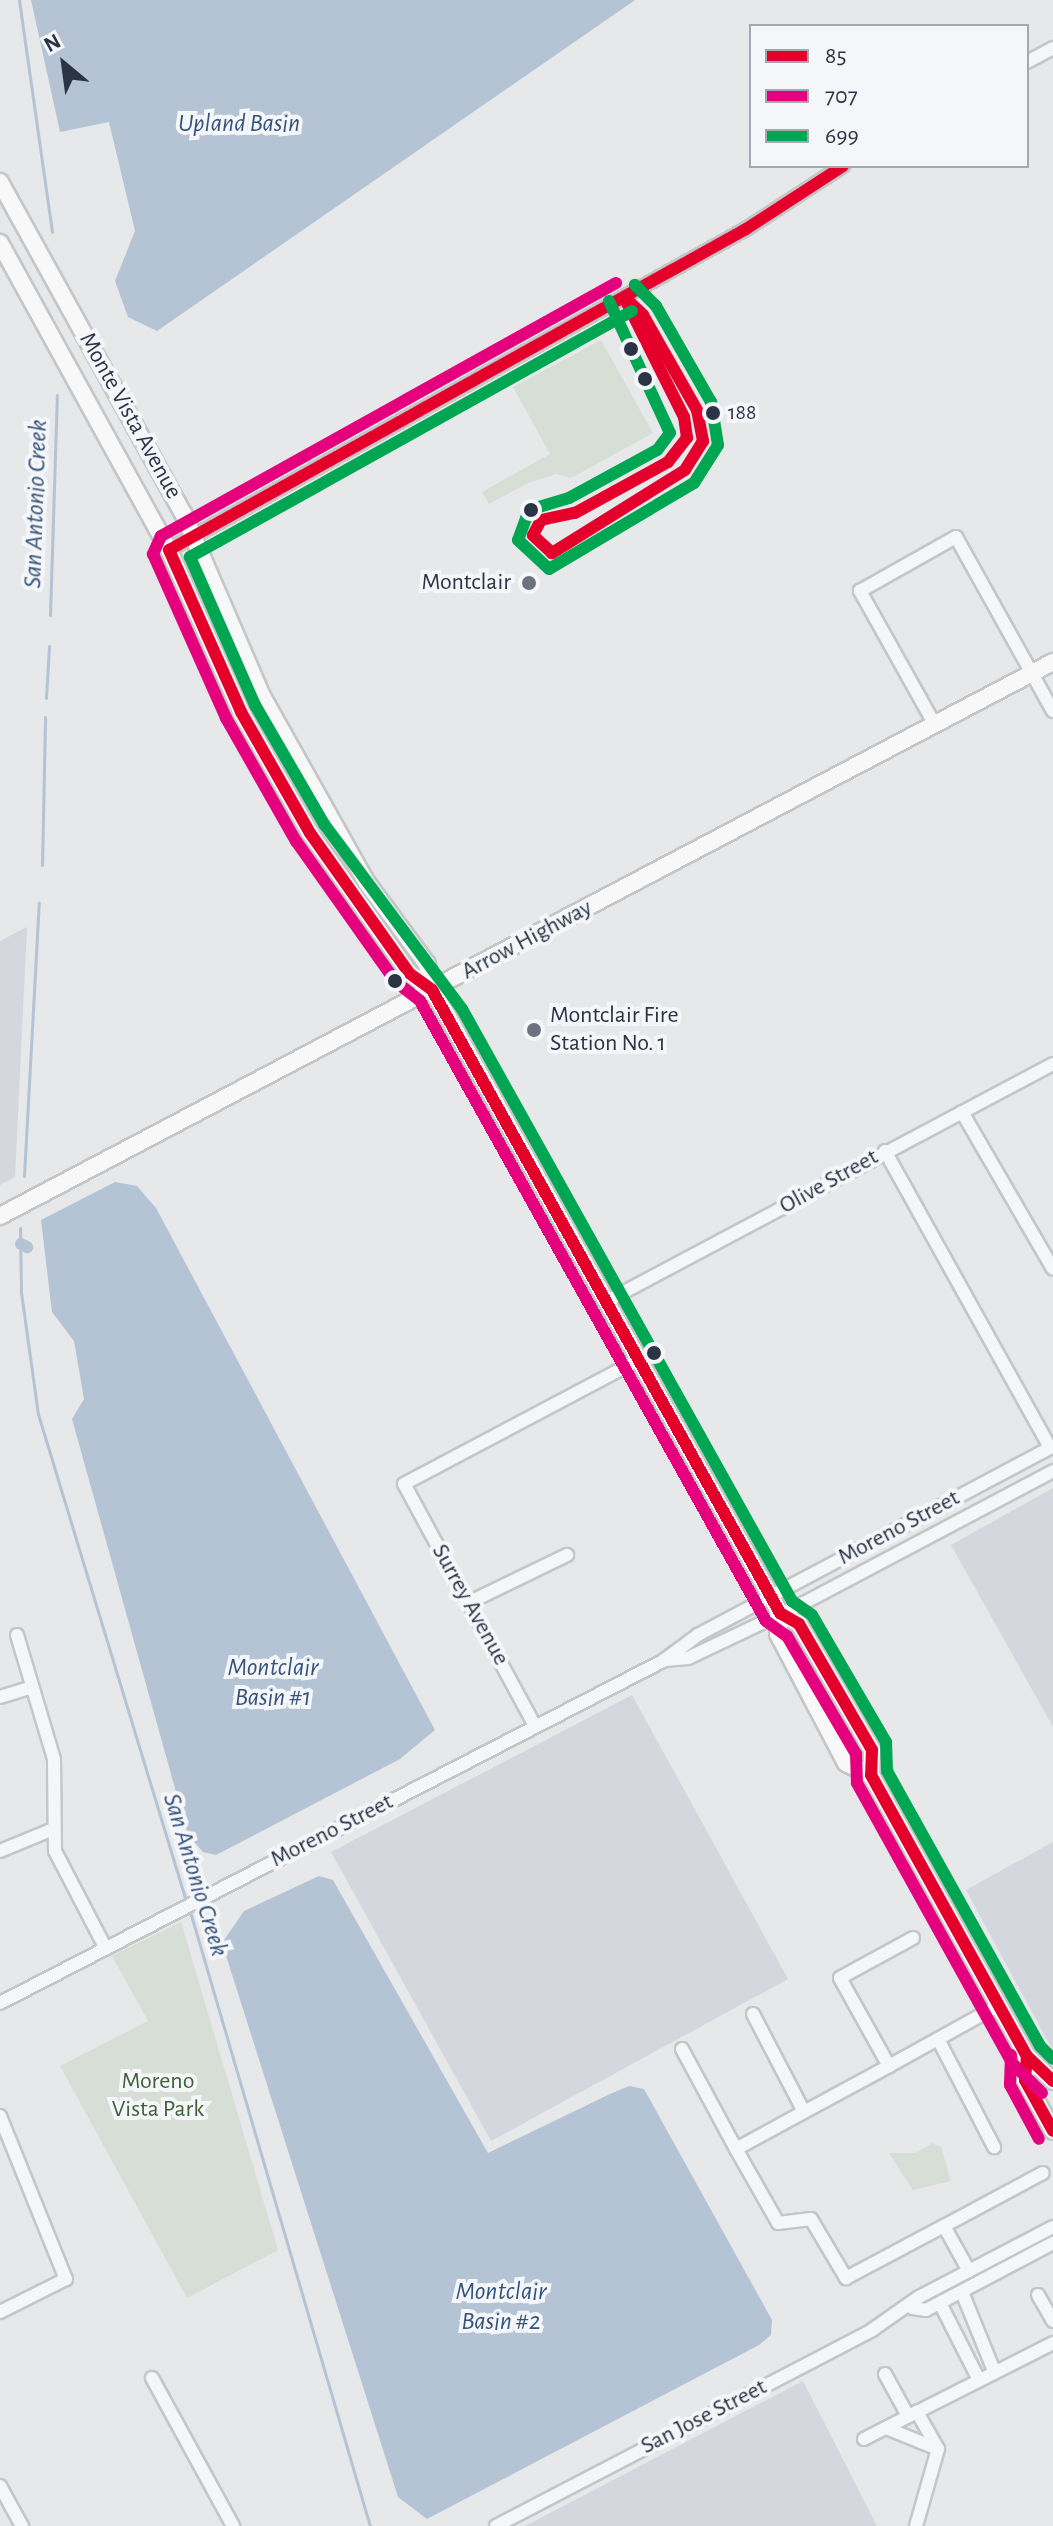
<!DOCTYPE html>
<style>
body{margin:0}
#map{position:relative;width:1053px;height:2526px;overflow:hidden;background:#e6e8ea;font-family:"Alegreya Sans",sans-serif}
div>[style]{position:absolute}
.built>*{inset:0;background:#d4d7dd}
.green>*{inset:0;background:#d6ded6}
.water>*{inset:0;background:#b4c4d5}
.stream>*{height:3px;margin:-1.5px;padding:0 1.5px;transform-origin:1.5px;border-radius:1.5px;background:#b4c4d5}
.canal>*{height:12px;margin:-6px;padding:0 6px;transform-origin:6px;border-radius:6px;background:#b4c4d5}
.roads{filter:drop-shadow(2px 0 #c4c6c8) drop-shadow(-2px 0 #c4c6c8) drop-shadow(0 2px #c4c6c8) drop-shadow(0 -2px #c4c6c8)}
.minor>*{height:12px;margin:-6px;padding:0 6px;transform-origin:6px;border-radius:6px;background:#f5f6f7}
.major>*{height:16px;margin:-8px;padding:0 8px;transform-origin:8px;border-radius:8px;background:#f8f8f8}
.bus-1>*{height:12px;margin:-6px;padding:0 6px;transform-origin:6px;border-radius:6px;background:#e4002b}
.bus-2>*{height:12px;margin:-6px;padding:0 6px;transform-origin:6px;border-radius:6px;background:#e5007d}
.bus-3>*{height:12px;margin:-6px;padding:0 6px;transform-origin:6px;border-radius:6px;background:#00a651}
.dots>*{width:22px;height:22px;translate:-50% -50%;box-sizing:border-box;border:4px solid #f4f6f9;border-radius:50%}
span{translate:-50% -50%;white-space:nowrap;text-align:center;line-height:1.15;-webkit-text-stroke:8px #f4f6f9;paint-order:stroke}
.bus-label{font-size:22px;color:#2b3445}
.left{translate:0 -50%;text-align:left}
.street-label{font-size:24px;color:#2b3445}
.poi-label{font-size:24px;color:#2b3445}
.right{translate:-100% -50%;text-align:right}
.park-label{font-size:24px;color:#3f6138}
.water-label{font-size:26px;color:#34527a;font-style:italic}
.legend{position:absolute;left:749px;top:24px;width:280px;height:144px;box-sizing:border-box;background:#f4f6f9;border:2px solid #a4a8b1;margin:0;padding:10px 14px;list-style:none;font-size:24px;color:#2b3445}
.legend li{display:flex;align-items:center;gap:16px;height:40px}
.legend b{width:40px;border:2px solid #a4a8b1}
.north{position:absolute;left:24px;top:24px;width:80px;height:80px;-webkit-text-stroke:6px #f4f6f9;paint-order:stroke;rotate:331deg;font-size:22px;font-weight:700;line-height:32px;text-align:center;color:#2b3445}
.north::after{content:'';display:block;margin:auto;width:28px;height:36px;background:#2b3445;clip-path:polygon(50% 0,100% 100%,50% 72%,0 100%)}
</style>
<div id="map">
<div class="built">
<i style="clip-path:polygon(27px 927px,15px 1177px,0 1185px,0 941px)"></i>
<i style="clip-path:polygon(1053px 1488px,1053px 1727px,951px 1545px)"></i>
<i style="clip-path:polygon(632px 1695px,788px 1979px,491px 2141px,331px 1852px)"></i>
<i style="clip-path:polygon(1053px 1842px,1053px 2051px,966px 1890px)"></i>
<i style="clip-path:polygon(803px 2381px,877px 2526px,525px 2526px)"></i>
</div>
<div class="green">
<i style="clip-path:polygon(601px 340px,653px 433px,571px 478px,556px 474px,528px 483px,489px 504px,482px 492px,550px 454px,513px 387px)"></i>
<i style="clip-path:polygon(181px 1922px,278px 2250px,187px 2298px,60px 2066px,148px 2021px,112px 1956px)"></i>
<i style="clip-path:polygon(933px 2143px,941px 2147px,951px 2181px,913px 2190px,889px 2153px,915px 2153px)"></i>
</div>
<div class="water">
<i style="clip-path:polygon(31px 0,635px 0,157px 331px,128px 317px,115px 281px,135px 231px,109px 122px,60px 132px)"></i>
<i style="clip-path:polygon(115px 1182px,137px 1186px,156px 1208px,435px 1730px,400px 1759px,216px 1855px,203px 1852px,188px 1835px,72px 1419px,84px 1399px,74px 1341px,52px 1312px,41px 1220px)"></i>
<i style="clip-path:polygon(319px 1876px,333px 1880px,488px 2153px,610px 2094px,629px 2086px,644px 2089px,772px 2320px,771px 2335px,759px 2345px,427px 2519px,398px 2497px,222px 1943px,244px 1911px)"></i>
</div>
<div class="stream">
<i style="left:19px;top:0;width:234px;rotate:81.9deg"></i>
<i style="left:50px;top:615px;width:220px;rotate:-88.2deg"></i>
<i style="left:46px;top:698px;width:52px;rotate:-86.7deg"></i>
<i style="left:42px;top:865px;width:148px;rotate:-88.8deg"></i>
<i style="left:24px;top:1176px;width:274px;rotate:-86.9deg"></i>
<i style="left:20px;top:1228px;width:64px;rotate:89.1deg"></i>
<i style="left:21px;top:1292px;width:123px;rotate:82.1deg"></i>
<i style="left:38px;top:1414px;width:509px;rotate:73.1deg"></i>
<i style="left:189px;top:1908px;width:644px;rotate:73.68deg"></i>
</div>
<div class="canal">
<i style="left:21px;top:1244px;width:7px;rotate:27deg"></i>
</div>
<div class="roads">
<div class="minor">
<i style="left:1027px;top:62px;width:30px;rotate:-28deg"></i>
<i style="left:169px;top:550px;width:660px;rotate:-29.09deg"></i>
<i style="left:746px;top:229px;width:116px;rotate:-33deg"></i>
<i style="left:935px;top:725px;width:154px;rotate:-119.2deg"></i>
<i style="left:860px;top:591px;width:110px;rotate:-29.4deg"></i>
<i style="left:956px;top:537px;width:199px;rotate:60.9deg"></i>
<i style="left:962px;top:1112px;width:181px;rotate:59.9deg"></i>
<i style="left:885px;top:1151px;width:340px;rotate:60.9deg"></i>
<i style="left:607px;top:1301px;width:505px;rotate:-27.99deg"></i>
<i style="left:470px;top:1602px;width:108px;rotate:-25.9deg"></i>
<i style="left:17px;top:1635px;width:129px;rotate:73.4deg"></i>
<i style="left:54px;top:1759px;width:92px;rotate:89.4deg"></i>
<i style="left:55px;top:1851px;width:110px;rotate:62.5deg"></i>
<i style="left:665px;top:1660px;width:23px;rotate:-5deg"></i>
<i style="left:688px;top:1658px;width:128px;rotate:-25.4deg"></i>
<i style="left:804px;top:1603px;width:282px;rotate:-27.9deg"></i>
<i style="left:0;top:1697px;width:34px;rotate:-17deg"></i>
<i style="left:535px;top:1726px;width:275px;rotate:-118.4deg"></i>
<i style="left:404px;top:1484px;width:267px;rotate:-27.9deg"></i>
<i style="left:0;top:1851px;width:57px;rotate:-22.5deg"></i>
<i style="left:913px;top:1938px;width:83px;rotate:151.3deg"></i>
<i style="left:840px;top:1978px;width:101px;rotate:60.9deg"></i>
<i style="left:889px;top:2066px;width:126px;rotate:-29deg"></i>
<i style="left:0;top:2003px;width:746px;rotate:-27.29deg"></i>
<i style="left:663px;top:1661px;width:44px;rotate:-36.6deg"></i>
<i style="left:698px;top:1635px;width:402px;rotate:-28deg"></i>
<i style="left:753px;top:2014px;width:110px;rotate:62.5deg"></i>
<i style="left:804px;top:2112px;width:97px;rotate:-28.4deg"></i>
<i style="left:938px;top:2039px;width:122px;rotate:62.6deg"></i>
<i style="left:682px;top:2049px;width:114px;rotate:61.6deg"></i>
<i style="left:736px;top:2149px;width:77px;rotate:-28.6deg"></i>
<i style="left:0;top:2116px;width:176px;rotate:68deg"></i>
<i style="left:66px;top:2279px;width:74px;rotate:153.4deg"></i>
<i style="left:736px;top:2149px;width:85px;rotate:60.4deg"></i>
<i style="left:778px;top:2223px;width:33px;rotate:-7deg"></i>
<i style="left:811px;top:2219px;width:69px;rotate:59.3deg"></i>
<i style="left:846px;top:2278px;width:111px;rotate:-28deg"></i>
<i style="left:969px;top:2271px;width:51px;rotate:-119.1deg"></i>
<i style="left:944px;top:2226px;width:112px;rotate:-28.2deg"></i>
<i style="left:962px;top:2292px;width:85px;rotate:67.9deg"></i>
<i style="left:1038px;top:2295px;width:30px;rotate:60deg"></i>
<i style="left:940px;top:2303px;width:84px;rotate:63.1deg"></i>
<i style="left:912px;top:2308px;width:14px;rotate:8deg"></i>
<i style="left:926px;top:2310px;width:144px;rotate:-27.8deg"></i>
<i style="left:885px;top:2374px;width:48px;rotate:61.3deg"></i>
<i style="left:152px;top:2378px;width:169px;rotate:61.3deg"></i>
<i style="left:886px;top:2428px;width:56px;rotate:22deg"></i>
<i style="left:864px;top:2439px;width:59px;rotate:-27deg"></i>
<i style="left:938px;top:2449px;width:43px;rotate:-119.6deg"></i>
<i style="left:917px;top:2412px;width:153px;rotate:-26.9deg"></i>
<i style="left:0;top:2486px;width:46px;rotate:61.2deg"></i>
<i style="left:496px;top:2526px;width:424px;rotate:-27.5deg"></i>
<i style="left:872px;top:2330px;width:57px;rotate:-35.1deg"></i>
<i style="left:919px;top:2297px;width:151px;rotate:-27.6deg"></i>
<i style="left:916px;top:2526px;width:80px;rotate:-74.1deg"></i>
</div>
<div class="major">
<i style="left:0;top:182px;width:380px;rotate:61.1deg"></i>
<i style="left:184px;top:515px;width:199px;rotate:66.7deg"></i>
<i style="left:263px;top:698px;width:212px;rotate:60.7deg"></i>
<i style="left:367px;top:883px;width:101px;rotate:53.5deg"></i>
<i style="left:427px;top:964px;width:26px;rotate:79deg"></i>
<i style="left:0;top:243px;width:350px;rotate:61.2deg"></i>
<i style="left:169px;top:550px;width:177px;rotate:66deg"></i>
<i style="left:241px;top:712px;width:139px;rotate:60.3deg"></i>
<i style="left:310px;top:833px;width:171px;rotate:54.7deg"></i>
<i style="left:409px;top:973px;width:29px;rotate:36deg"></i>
<i style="left:432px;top:990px;width:31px;rotate:59deg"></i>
<i style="left:448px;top:1017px;width:682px;rotate:60.88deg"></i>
<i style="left:780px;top:1613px;width:22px;rotate:30deg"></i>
<i style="left:799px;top:1624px;width:146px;rotate:59.9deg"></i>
<i style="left:872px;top:1750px;width:25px;rotate:92deg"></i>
<i style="left:871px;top:1775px;width:321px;rotate:61deg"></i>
<i style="left:1027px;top:2056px;width:36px;rotate:44deg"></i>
<i style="left:0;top:1216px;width:1190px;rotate:-27.75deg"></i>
<i style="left:780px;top:1613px;width:21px;rotate:95deg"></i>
<i style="left:778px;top:1634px;width:146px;rotate:62.2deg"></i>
<i style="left:846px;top:1763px;width:28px;rotate:26deg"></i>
<i style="left:1027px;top:2056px;width:24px;rotate:95deg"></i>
<i style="left:1025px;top:2080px;width:58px;rotate:61.2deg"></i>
</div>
</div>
<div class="bus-1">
<i style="left:843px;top:166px;width:116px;rotate:147deg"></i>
<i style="left:746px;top:229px;width:660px;rotate:150.91deg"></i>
<i style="left:169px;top:550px;width:177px;rotate:66deg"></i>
<i style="left:241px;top:712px;width:139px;rotate:60.3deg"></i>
<i style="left:310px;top:833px;width:171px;rotate:54.7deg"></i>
<i style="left:409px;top:973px;width:29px;rotate:36deg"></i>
<i style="left:432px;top:990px;width:714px;rotate:60.81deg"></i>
<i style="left:780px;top:1613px;width:22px;rotate:30deg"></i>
<i style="left:799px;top:1624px;width:146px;rotate:59.9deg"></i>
<i style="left:872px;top:1750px;width:25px;rotate:92deg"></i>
<i style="left:871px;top:1775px;width:321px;rotate:61deg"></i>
<i style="left:1027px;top:2056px;width:36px;rotate:44deg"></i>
<i style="left:624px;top:297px;width:26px;rotate:43deg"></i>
<i style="left:643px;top:315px;width:109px;rotate:60.4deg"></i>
<i style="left:697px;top:410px;width:32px;rotate:79deg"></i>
<i style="left:703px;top:441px;width:34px;rotate:122deg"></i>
<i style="left:685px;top:470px;width:157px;rotate:148deg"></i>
<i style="left:552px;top:553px;width:26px;rotate:-137deg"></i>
<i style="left:533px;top:535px;width:17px;rotate:-62deg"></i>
<i style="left:541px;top:520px;width:35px;rotate:-12deg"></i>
<i style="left:575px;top:513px;width:106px;rotate:-28.7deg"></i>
<i style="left:668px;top:462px;width:31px;rotate:-52deg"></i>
<i style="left:687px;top:438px;width:21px;rotate:-98deg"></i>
<i style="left:684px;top:417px;width:134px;rotate:-116.6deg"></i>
<i style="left:1027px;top:2056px;width:24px;rotate:95deg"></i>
<i style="left:1025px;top:2080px;width:58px;rotate:61.2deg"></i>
</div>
<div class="bus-2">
<i style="left:616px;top:283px;width:521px;rotate:150.92deg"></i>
<i style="left:161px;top:536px;width:20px;rotate:114deg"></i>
<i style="left:153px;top:554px;width:180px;rotate:66deg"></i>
<i style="left:226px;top:718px;width:142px;rotate:60.4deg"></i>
<i style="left:296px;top:841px;width:173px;rotate:54.7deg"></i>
<i style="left:396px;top:982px;width:31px;rotate:38deg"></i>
<i style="left:420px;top:1001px;width:710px;rotate:60.84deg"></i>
<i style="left:766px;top:1621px;width:26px;rotate:36deg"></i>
<i style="left:787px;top:1636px;width:137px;rotate:59.7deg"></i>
<i style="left:856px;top:1754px;width:29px;rotate:88deg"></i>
<i style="left:857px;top:1783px;width:321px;rotate:61deg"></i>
<i style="left:1013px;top:2064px;width:41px;rotate:45deg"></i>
<i style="left:1011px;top:2055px;width:30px;rotate:92deg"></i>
<i style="left:1010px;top:2085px;width:61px;rotate:61.8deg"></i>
</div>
<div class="bus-3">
<i style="left:609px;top:301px;width:145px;rotate:65.2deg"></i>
<i style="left:670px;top:433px;width:21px;rotate:127deg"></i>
<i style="left:657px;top:450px;width:100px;rotate:151.4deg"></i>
<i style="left:569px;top:498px;width:42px;rotate:163.3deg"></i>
<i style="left:529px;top:510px;width:32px;rotate:110deg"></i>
<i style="left:518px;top:540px;width:42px;rotate:43.1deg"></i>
<i style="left:549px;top:569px;width:169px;rotate:-30.7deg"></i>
<i style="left:694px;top:483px;width:45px;rotate:-57.7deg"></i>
<i style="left:718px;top:445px;width:44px;rotate:-99.2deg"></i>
<i style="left:711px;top:402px;width:111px;rotate:-119.8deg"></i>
<i style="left:656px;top:306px;width:30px;rotate:-135deg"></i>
<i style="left:632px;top:311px;width:506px;rotate:150.9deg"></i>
<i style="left:190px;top:557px;width:162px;rotate:66.3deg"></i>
<i style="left:255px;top:705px;width:138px;rotate:59.9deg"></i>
<i style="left:324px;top:824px;width:231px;rotate:53.3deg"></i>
<i style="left:462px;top:1009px;width:678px;rotate:60.86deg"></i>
<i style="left:792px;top:1601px;width:24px;rotate:35deg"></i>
<i style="left:812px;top:1615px;width:147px;rotate:59.8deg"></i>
<i style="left:886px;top:1742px;width:29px;rotate:88deg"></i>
<i style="left:887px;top:1771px;width:315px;rotate:60.9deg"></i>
<i style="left:1040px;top:2046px;width:18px;rotate:45deg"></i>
</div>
<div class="dots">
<i style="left:631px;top:349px;background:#2b3445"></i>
<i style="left:645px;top:379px;background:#2b3445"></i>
<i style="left:713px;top:413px;background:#2b3445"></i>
<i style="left:531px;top:510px;background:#2b3445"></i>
<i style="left:529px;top:583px;background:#6c737f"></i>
<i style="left:395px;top:981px;background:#2b3445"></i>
<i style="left:534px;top:1030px;background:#6c737f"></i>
<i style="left:654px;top:1353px;background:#2b3445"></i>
</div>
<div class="bus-label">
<span class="left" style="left:728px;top:413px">188</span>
</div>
<div class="street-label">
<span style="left:130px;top:416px;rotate:61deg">Monte Vista Avenue</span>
<span style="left:527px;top:940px;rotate:-28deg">Arrow Highway</span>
<span style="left:829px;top:1182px;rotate:-29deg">Olive Street</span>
<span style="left:899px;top:1528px;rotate:-28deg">Moreno Street</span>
<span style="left:470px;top:1605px;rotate:61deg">Surrey Avenue</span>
<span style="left:332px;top:1831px;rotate:-27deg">Moreno Street</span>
<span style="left:704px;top:2417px;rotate:-27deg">San Jose Street</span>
</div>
<div class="poi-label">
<span class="right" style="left:511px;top:583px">Montclair</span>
<span class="left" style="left:550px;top:1030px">Montclair Fire<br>Station No. 1</span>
</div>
<div class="park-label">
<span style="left:158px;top:2096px">Moreno<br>Vista Park</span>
</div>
<div class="water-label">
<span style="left:239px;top:124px">Upland Basin</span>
<span style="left:36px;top:504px;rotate:-88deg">San Antonio Creek</span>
<span style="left:273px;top:1683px">Montclair<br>Basin #1</span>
<span style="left:195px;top:1875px;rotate:73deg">San Antonio Creek</span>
<span style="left:501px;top:2307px">Montclair<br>Basin #2</span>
</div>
<ul class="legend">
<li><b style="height:10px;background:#e4002b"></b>85</li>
<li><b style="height:10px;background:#e5007d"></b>707</li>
<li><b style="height:10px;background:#00a651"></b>699</li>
</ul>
<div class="north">N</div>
</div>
